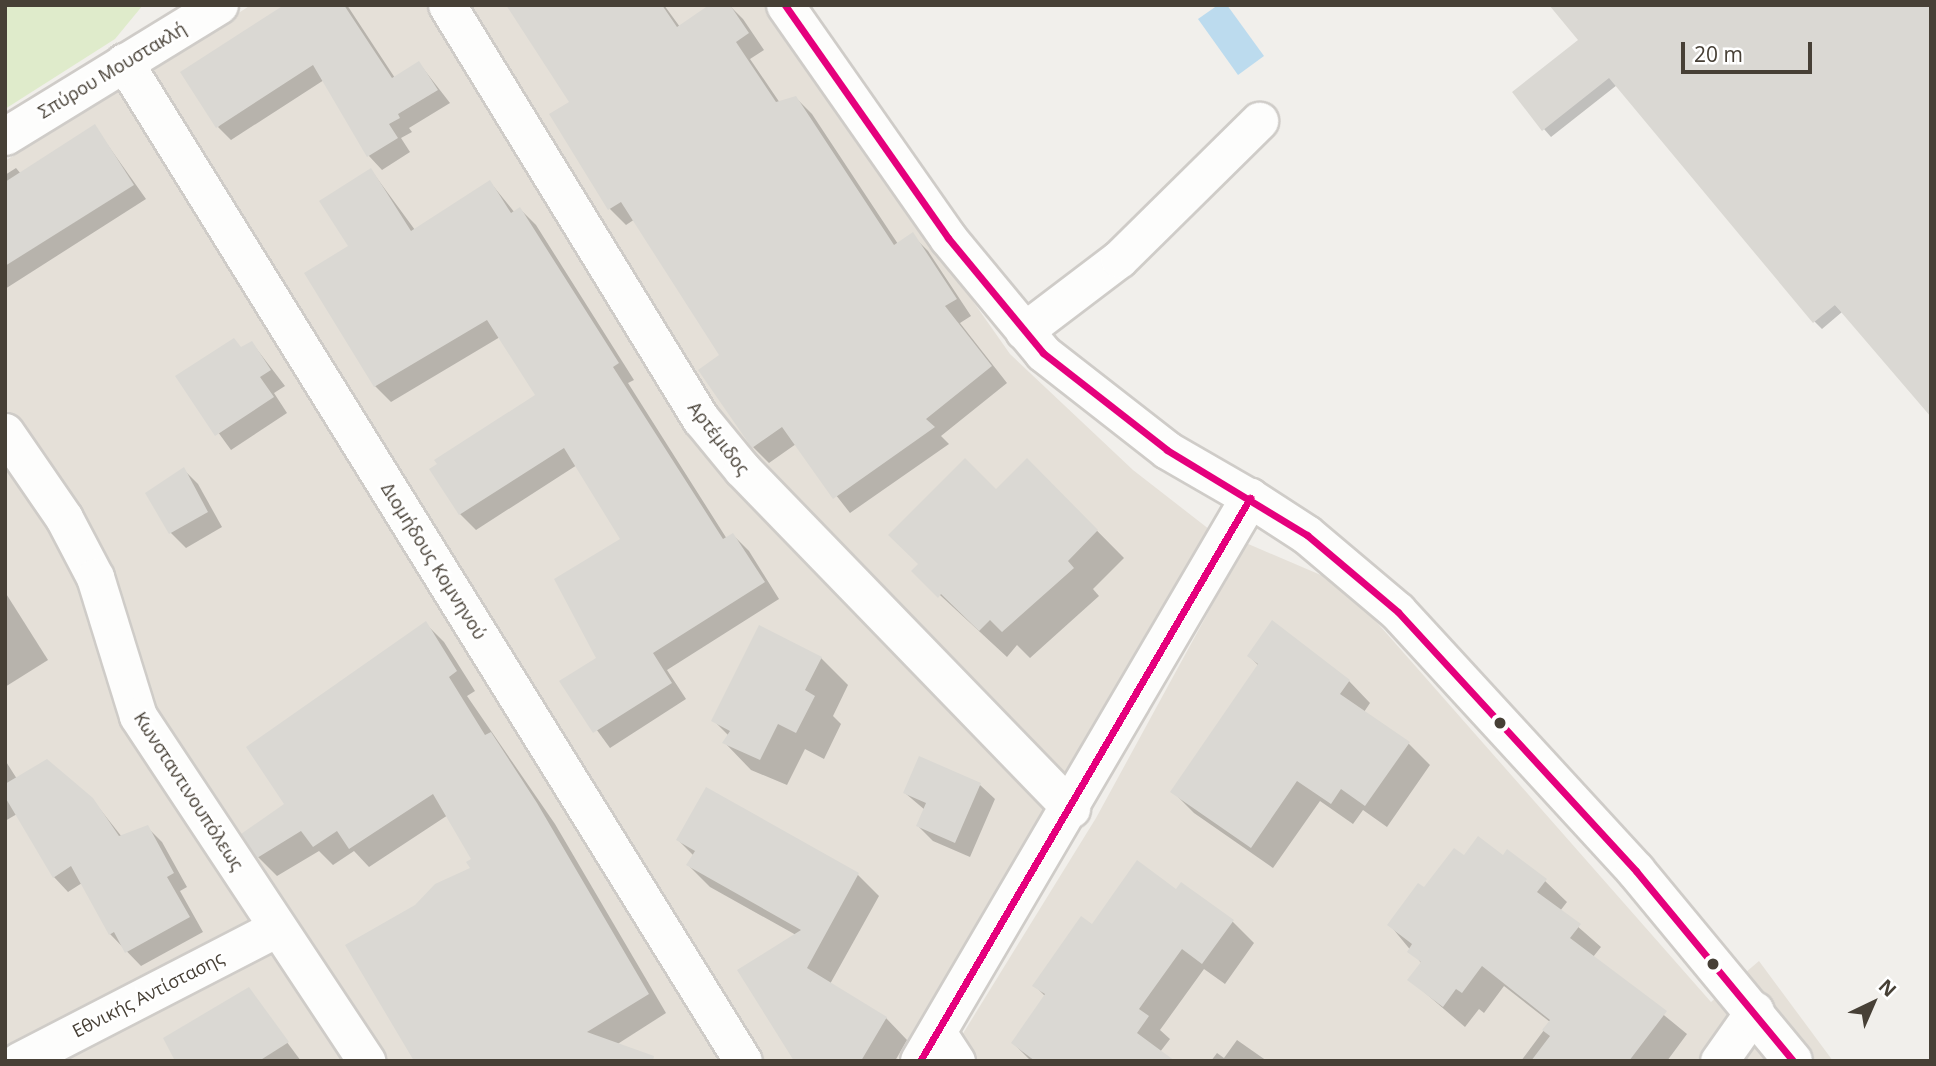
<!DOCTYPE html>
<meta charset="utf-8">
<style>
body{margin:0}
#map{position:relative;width:1936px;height:1066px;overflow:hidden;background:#f1efeb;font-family:"Open Sans",sans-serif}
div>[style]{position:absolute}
.residential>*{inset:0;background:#e5e0d8}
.green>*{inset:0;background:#dfebcb}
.water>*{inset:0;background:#bcdbee}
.shadow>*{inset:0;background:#0003}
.building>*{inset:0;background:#dad8d3}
.roads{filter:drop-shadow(2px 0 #cfccc8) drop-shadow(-2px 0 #cfccc8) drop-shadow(0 2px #cfccc8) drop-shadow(0 -2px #cfccc8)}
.minor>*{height:37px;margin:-18.5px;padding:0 18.5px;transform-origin:18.5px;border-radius:18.5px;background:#fdfdfc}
.tertiary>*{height:38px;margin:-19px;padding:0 19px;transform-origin:19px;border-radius:19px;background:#fdfdfc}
.bus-1>*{height:7px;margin:-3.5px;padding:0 3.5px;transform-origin:3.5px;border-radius:3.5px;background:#e5007d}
.dots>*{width:19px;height:19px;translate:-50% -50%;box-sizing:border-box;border:4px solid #fff;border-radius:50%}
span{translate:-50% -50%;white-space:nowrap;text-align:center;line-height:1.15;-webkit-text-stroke:5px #fff;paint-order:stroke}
.street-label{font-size:18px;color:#474036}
.frame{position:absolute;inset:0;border:7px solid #474036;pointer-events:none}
.north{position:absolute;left:1838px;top:968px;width:70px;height:70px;-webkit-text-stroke:5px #fff;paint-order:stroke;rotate:44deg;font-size:19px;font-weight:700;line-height:28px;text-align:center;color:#474036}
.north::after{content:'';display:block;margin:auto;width:24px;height:32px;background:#474036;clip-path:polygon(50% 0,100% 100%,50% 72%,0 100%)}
.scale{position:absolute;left:1681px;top:42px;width:131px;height:32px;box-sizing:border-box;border:4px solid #474036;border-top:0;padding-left:9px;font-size:21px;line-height:24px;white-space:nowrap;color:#474036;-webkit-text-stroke:5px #fff;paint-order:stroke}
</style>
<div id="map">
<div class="residential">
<i style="clip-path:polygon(251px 5px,765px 5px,1010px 354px,1133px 470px,1214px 533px,897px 1061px,5px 1061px,5px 161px)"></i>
<i style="clip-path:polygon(1246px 543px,1344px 585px,1711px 1002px,1759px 961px,1833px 1061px,946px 1061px,1096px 818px)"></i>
</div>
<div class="green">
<i style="clip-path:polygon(5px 5px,143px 5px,115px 39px,5px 109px)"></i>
</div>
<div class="water">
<i style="clip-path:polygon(1218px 5px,1227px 5px,1264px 56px,1238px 75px,1198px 19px)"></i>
</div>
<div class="shadow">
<i style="clip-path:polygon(313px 5px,347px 5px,395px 78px,419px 63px,450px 103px,409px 128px,412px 132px,401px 138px,410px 152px,382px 170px,369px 156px,324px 80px,231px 140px,218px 127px)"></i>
<i style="clip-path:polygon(639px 5px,664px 5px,680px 27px,729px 5px,743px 19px,764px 50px,750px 59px,780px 103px,796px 98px,812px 114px,898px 244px,912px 235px,928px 251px,971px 316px,960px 323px,1007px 383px,941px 436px,949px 444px,850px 513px,796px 444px,769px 463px,753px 447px,722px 356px,635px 219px,626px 225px,610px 209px,571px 102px)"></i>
<i style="clip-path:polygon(1581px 41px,1842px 312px,1822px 329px,1815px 322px,1617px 85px,1551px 137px,1544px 129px)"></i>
<i style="clip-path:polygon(95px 127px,146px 199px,5px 289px,5px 175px,16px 168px,21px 174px)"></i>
<i style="clip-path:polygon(371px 170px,415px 230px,490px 182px,515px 213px,520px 209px,536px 225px,634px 380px,628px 383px,727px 539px,733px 535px,749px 551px,779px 599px,667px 670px,686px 699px,610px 748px,561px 681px,598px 658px,623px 540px,577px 465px,476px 530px,460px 514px,537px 396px,500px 337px,391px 402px,375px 386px,350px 246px)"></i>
<i style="clip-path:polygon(252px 343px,285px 386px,274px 393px,287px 413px,231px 450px,178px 377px)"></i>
<i style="clip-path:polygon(1027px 460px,1124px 558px,1093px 589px,1099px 596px,1030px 658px,1017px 645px,1007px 657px,914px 571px)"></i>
<i style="clip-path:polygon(184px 470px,198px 484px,222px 527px,186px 548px,171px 533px,147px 494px)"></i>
<i style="clip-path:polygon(5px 592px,48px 660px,5px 687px)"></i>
<i style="clip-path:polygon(425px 623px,444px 642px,475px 691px,467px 696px,555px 824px,666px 1013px,616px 1045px,417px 1061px,416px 907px,472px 869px,474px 859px,448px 815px,369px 867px,354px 851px,333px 865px,319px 851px,277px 876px,258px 857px,286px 804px)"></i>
<i style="clip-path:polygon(1249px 656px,1349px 681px,1370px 703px,1364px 712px,1409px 744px,1430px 765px,1387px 827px,1363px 810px,1353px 824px,1320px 801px,1273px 868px,1194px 813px,1172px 791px,1259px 666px)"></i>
<i style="clip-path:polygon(821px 658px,848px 685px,833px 716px,841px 724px,824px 759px,805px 749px,787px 785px,751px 770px,725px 743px,729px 736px,713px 720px)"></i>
<i style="clip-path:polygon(5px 760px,17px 779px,92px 799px,122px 837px,147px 827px,162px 842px,187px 887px,180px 891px,203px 932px,141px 966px,110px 934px,82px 883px,68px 892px,54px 877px,17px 814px,5px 821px)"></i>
<i style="clip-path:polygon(980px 785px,995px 799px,970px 857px,933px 841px,918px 826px,925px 810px,905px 793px)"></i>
<i style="clip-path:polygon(678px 840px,858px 875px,879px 896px,830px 984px,886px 1018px,907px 1040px,895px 1061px,796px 1061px,796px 935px,710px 887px,688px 865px,694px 856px)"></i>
<i style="clip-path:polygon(1464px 857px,1503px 857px,1545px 881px,1567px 902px,1560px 911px,1601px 947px,1593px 957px,1687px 1034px,1667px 1061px,1521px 1061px,1550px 1022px,1504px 986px,1484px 1013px,1479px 1009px,1465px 1027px,1410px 980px,1422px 964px,1389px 924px)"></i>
<i style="clip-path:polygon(1177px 891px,1232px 921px,1254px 943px,1225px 984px,1204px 969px,1160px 1030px,1170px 1039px,1160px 1052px,1172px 1061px,1031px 1061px,1013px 1043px,1046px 997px,1034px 985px,1092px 926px)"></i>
<i style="clip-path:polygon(248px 990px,301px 1061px,177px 1061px)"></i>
<i style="clip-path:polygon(1237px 1040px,1267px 1061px,1211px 1061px,1217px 1053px,1224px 1058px)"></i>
</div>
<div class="building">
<i style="clip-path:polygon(284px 5px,344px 5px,392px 78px,419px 61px,438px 90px,398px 114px,400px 118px,389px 124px,398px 138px,367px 157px,313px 65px,216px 128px,180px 72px)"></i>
<i style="clip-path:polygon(506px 5px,662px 5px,677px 27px,709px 5px,730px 5px,749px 33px,736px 42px,776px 102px,796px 96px,894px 245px,913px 232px,957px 299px,945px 306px,992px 366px,926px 419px,935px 427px,833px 499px,782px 427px,752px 448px,698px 370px,719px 355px,621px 202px,608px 210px,549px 114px,569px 102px)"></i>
<i style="clip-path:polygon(1549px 5px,1931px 5px,1931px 417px,1835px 305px,1813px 323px,1609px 78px,1542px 131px,1512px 92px,1578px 40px)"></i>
<i style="clip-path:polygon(95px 124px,134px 185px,5px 266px,5px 182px)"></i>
<i style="clip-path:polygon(371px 168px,411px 231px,490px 180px,511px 213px,520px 207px,619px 363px,613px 367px,723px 539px,733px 533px,765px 582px,653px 653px,672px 683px,593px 733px,559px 681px,596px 658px,554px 579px,620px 539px,564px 448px,459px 515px,429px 469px,437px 464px,434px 460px,535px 395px,487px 320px,374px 387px,304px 273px,348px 246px,319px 201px)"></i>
<i style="clip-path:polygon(234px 338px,241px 347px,252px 341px,271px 370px,260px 377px,274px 397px,215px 436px,175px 376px)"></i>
<i style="clip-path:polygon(965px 458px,996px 489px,1027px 458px,1098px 530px,1068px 561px,1074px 568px,1002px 632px,990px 620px,979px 631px,941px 594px,938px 598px,911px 571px,918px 564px,888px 535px)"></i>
<i style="clip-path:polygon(184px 467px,208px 512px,169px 534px,145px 493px)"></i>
<i style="clip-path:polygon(1272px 620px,1350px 680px,1340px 694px,1410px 742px,1365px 806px,1341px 789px,1331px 804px,1297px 781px,1251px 848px,1170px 792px,1258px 664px,1247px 656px)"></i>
<i style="clip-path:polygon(426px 621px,457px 671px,449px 677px,485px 735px,491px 732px,537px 803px,649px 994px,587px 1032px,654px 1056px,653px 1061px,414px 1061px,345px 945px,415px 905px,435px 884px,470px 868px,466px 862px,471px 859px,433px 794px,349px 849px,337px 831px,313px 847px,301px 831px,257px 858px,241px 834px,284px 804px,246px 747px)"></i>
<i style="clip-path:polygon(759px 625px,822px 657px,805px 690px,815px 696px,796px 733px,778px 724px,760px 760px,722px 743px,730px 731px,711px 721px)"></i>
<i style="clip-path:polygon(919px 756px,981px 783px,955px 843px,916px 826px,926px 803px,903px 793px)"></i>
<i style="clip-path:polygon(47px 759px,93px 798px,119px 836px,148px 825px,174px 873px,167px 877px,190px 917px,125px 953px,114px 932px,109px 935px,71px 866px,53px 878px,5px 797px,5px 784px)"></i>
<i style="clip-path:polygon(706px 787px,859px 873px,807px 968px,887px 1017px,861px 1061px,794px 1061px,737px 970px,801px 930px,686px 865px,695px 851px,676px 840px)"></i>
<i style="clip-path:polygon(1478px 836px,1503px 855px,1507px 849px,1547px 879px,1537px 892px,1581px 924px,1570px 938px,1667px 1011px,1629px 1061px,1531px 1061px,1550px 1036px,1542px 1030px,1550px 1020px,1482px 966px,1462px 993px,1456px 989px,1443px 1007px,1407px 980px,1421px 962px,1407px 952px,1412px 944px,1387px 925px,1418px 883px,1424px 887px,1454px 848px,1464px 855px)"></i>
<i style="clip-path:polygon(1137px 860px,1176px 889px,1181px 882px,1234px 920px,1202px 964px,1182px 949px,1139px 1009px,1149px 1016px,1137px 1033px,1175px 1061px,1035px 1061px,1011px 1043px,1045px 994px,1032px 986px,1081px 916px,1092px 924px)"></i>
<i style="clip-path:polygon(249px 987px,289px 1042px,259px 1061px,175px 1061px,163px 1038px)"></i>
</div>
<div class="roads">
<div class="minor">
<i style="left:447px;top:5px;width:486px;rotate:58.5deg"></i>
<i style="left:701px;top:419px;width:65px;rotate:50.6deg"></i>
<i style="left:742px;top:469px;width:473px;rotate:45.9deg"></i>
<i style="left:785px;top:5px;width:284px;rotate:55deg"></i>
<i style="left:948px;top:238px;width:149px;rotate:50.4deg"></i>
<i style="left:1043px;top:353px;width:157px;rotate:38deg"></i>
<i style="left:1167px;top:450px;width:96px;rotate:30deg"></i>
<i style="left:124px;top:62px;width:1175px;rotate:58.22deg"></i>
<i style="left:5px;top:136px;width:251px;rotate:-31.5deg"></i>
<i style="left:1024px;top:331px;width:119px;rotate:-37.2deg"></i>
<i style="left:1119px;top:259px;width:197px;rotate:-44.6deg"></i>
<i style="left:5px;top:432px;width:104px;rotate:55.5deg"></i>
<i style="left:64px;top:518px;width:67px;rotate:62.3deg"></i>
<i style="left:95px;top:577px;width:145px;rotate:72.8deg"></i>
<i style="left:138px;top:716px;width:414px;rotate:56.5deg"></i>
<i style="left:937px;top:1032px;width:35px;rotate:57deg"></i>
<i style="left:19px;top:1061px;width:290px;rotate:-27.3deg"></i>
<i style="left:1719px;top:1061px;width:62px;rotate:-54.8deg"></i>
</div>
<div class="tertiary">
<i style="left:920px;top:1061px;width:653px;rotate:-59.62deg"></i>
<i style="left:1250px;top:498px;width:68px;rotate:33deg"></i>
<i style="left:1307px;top:535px;width:119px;rotate:40.2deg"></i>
<i style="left:1398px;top:612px;width:352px;rotate:47.4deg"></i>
<i style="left:1636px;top:871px;width:246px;rotate:50.4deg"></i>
</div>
</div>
<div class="bus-1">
<i style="left:785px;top:5px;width:284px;rotate:55deg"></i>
<i style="left:948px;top:238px;width:149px;rotate:50.4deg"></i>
<i style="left:1043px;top:353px;width:157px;rotate:38deg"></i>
<i style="left:1167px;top:450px;width:164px;rotate:31.3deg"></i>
<i style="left:1307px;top:535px;width:119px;rotate:40.2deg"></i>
<i style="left:1398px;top:612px;width:352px;rotate:47.4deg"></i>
<i style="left:1636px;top:871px;width:246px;rotate:50.4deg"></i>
<i style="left:920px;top:1061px;width:653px;rotate:-59.62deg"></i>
</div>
<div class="dots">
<i style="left:1500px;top:723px;background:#474036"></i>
<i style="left:1713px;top:964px;background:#474036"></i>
</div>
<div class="street-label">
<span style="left:112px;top:70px;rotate:-31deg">Σπύρου Μουστακλή</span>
<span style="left:719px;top:438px;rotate:52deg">Αρτέμιδος</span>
<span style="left:434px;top:561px;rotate:58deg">Διομήδους Κομνηνού</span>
<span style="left:189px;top:791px;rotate:57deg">Κωνσταντινουπόλεως</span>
<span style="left:148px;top:994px;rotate:-27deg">Εθνικής Αντίστασης</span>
</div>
<div class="frame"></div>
<div class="north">N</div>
<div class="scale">20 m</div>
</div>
